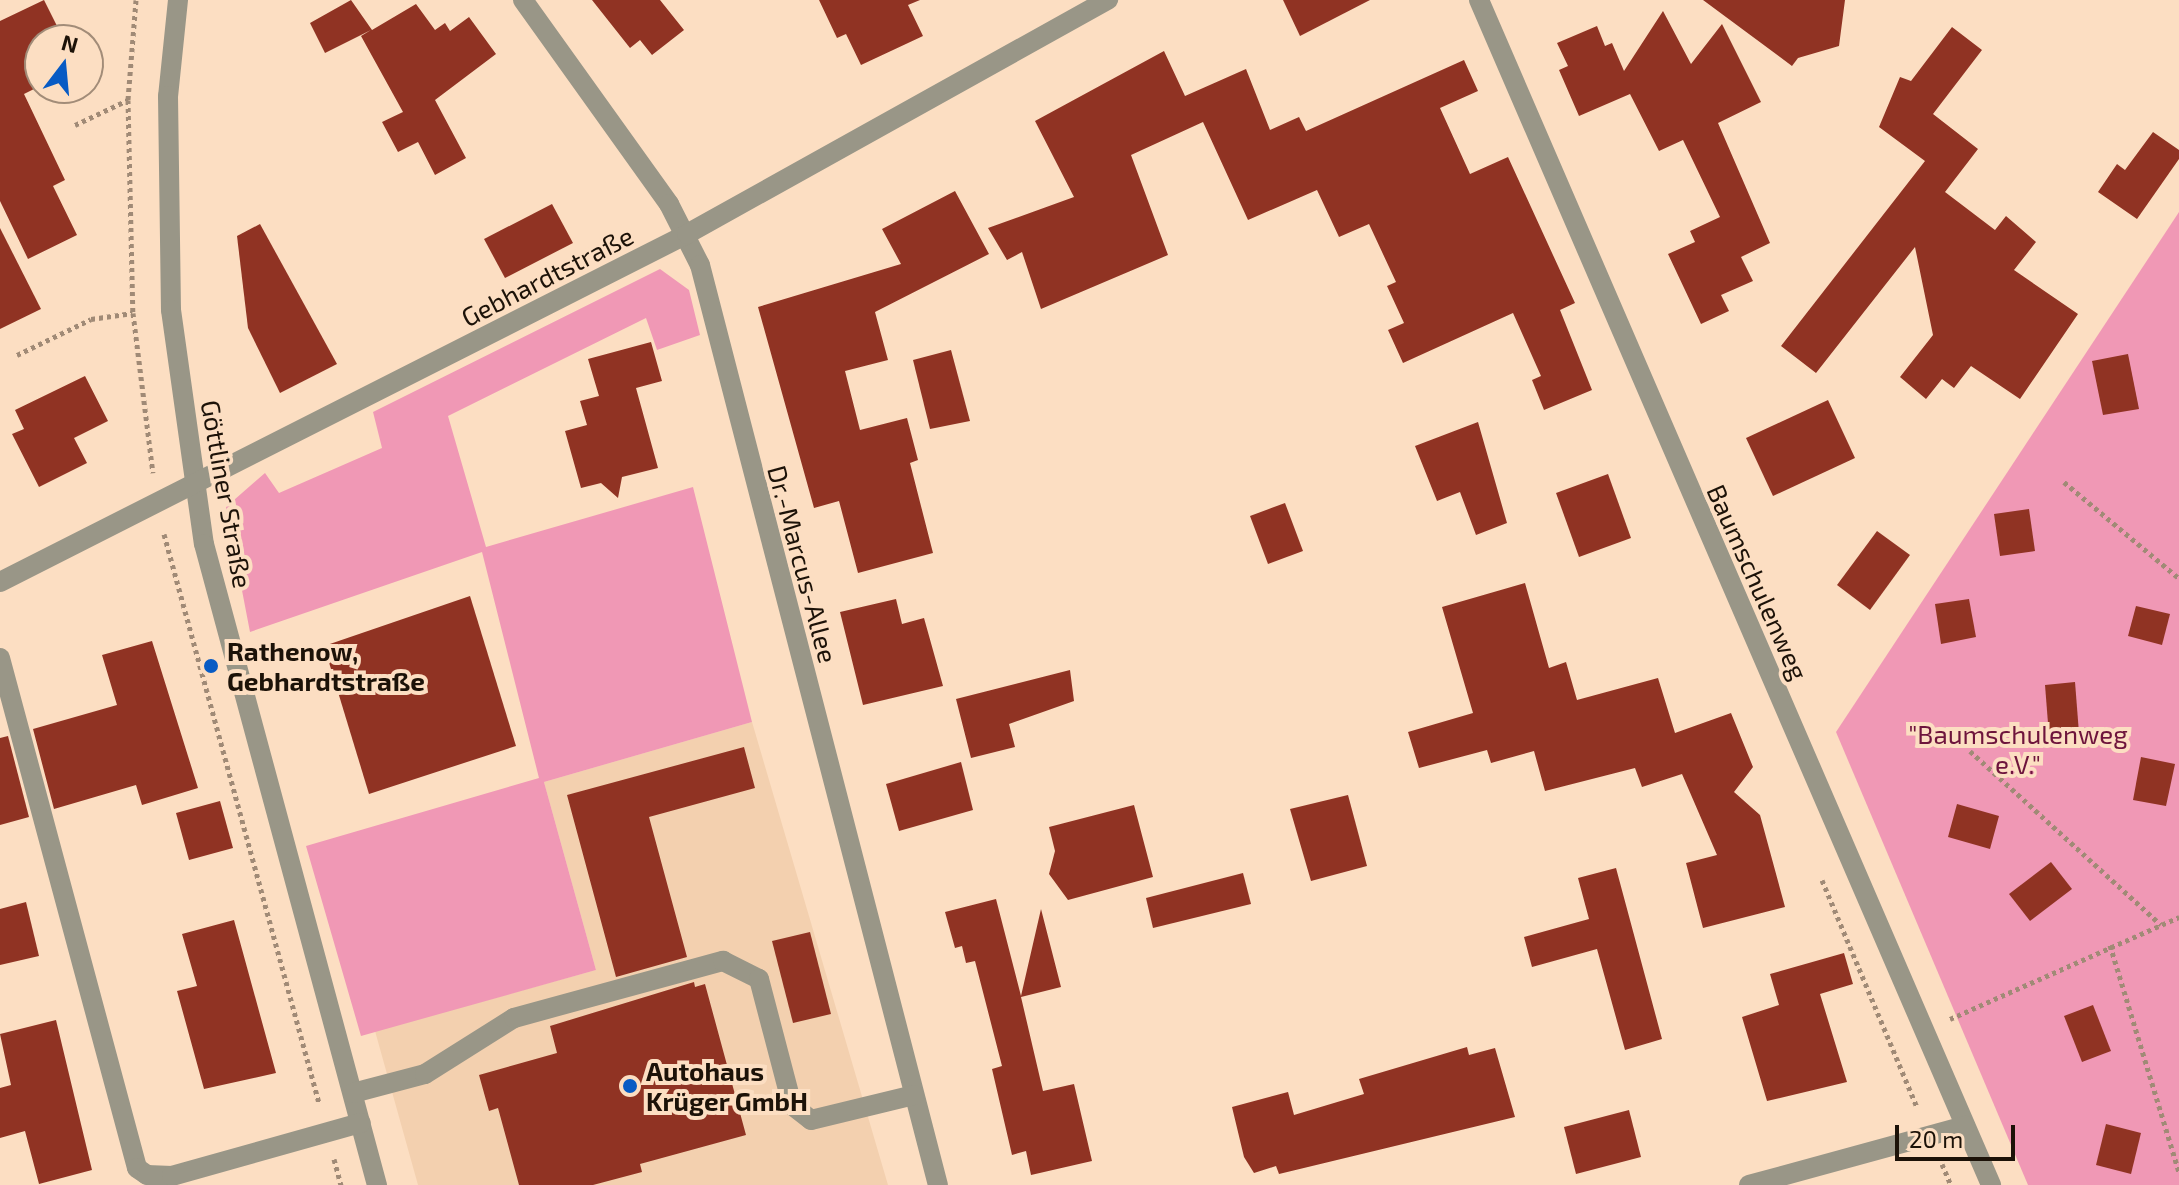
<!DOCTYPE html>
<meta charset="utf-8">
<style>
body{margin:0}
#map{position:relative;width:2179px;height:1185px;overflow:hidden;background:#fcdec2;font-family:"Exo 2",sans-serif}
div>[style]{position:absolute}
.built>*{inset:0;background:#f3d0af}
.green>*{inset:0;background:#f098b5}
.building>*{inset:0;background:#903323}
.path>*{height:5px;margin-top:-2.5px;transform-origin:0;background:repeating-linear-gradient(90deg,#a08a76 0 4px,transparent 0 8px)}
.minor>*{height:20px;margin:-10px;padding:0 10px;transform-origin:10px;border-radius:10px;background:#999687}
.dots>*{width:22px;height:22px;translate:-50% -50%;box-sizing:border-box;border:4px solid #fcdec2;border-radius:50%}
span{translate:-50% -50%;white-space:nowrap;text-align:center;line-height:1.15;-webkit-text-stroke:8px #fcdec2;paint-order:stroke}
.street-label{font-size:26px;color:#1c1208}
.poi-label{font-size:26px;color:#1c1208;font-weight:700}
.left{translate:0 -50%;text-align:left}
.park-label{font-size:26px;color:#6e143c}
.north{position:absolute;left:24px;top:24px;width:80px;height:80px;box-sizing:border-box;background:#fcdec2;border:2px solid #a28c78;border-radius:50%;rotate:16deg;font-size:22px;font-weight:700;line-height:32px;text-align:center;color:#1c1208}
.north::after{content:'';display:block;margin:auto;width:28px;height:36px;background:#085bc4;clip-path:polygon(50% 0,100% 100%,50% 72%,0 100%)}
.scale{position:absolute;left:1895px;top:1125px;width:120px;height:36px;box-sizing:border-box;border:4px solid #1c1208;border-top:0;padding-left:10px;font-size:24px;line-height:28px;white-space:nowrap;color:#1c1208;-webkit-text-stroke:6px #fcdec2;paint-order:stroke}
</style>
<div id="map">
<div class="built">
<i style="clip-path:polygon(752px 722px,888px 1185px,418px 1185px,375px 1031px,596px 970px,544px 782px)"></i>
</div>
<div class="green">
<i style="clip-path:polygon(2179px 212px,2179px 1185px,2028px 1185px,1836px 732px)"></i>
<i style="clip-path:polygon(660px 269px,689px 290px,700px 335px,657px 350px,646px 318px,448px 416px,486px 547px,693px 487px,752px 722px,544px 782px,596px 970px,361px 1036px,306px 846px,539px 778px,482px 552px,250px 632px,226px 507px,265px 473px,279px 493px,382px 448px,373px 412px)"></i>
</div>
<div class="building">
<i style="clip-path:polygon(44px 0,64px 40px,40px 40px,40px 86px,24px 94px,65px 180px,53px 186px,77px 235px,28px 259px,0 201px,0 21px)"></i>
<i style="clip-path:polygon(351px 0,372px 30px,416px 4px,435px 30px,445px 23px,450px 31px,469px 17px,496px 54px,435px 100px,466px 158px,435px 175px,418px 142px,398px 152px,382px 122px,403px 112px,361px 36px,371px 30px,325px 53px,310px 23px)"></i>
<i style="clip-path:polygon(592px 0,660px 0,684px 30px,652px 55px,640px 40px,630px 48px)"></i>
<i style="clip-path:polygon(819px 0,920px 0,908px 5px,923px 36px,861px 65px,846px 34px,837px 38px)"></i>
<i style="clip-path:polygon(1283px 0,1370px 0,1300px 36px)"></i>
<i style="clip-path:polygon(1703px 0,1845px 0,1839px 46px,1798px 58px,1792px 66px)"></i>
<i style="clip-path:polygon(1663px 11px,1691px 64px,1722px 24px,1761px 102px,1718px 123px,1770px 243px,1741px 257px,1753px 281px,1721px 295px,1729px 311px,1701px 324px,1668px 254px,1695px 242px,1690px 231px,1720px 217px,1683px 140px,1659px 151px,1630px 94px,1579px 116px,1559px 70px,1568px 66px,1557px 43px,1597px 26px,1605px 46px,1612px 43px,1624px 71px)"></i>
<i style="clip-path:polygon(1952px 27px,1982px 50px,1933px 114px,1978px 149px,1945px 192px,1995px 230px,2006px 216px,2036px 242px,2014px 270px,2078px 314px,2020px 399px,1971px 366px,1954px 388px,1942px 379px,1926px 399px,1900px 377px,1933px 335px,1915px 247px,1816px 373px,1781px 346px,1925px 161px,1879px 127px,1900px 77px,1911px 81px)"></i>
<i style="clip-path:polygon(1164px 51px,1185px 96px,1246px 69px,1270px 130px,1299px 117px,1306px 131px,1464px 60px,1478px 91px,1440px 108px,1470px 174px,1508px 157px,1575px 303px,1560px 310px,1592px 390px,1544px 410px,1532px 380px,1541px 376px,1513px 313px,1403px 363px,1388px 330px,1404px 323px,1387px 286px,1396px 282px,1369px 224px,1339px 237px,1317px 190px,1248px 220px,1203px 122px,1131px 155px,1168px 255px,1041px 309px,1022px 252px,1007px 260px,988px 228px,1074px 197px,1035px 121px)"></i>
<i style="clip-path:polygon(2153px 132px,2179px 150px,2179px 159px,2137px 219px,2098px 192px,2117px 164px,2125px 170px)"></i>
<i style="clip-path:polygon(955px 191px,989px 254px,875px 312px,888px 360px,845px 371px,860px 430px,907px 418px,918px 460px,910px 463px,933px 553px,858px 573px,839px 501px,814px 508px,758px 307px,901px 264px,882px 229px)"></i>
<i style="clip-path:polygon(552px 204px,573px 243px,505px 278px,484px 239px)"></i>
<i style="clip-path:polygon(260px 224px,337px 364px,280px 393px,248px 328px,237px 236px)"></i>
<i style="clip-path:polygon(0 228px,41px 309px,0 329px)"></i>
<i style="clip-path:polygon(651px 342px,662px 381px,636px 388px,658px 468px,622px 477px,618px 498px,601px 483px,581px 488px,565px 431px,587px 425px,580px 401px,599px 396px,588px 359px)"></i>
<i style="clip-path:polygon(951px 350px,970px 421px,930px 429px,913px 360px)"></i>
<i style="clip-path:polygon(2128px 354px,2139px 409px,2103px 415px,2092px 361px)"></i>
<i style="clip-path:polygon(85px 376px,108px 421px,74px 438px,87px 463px,39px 487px,12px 434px,24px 429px,15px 410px)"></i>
<i style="clip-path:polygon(1828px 400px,1855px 458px,1773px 496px,1746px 438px)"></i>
<i style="clip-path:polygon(1478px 422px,1507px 523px,1476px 535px,1460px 492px,1437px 501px,1415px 446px)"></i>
<i style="clip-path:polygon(1608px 474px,1631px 538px,1579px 557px,1556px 493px)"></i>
<i style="clip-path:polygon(1285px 503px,1303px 551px,1268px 564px,1250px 516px)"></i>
<i style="clip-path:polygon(2029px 509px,2035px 551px,2000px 556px,1994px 514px)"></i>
<i style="clip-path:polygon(1877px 531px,1910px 555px,1870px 610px,1837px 585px)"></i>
<i style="clip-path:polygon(1525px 583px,1549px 668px,1566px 662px,1577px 700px,1658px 678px,1675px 733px,1731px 713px,1753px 767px,1734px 792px,1760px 815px,1785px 907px,1703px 928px,1686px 863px,1717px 855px,1682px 774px,1642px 787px,1635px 768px,1545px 791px,1534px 751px,1491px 763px,1487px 750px,1419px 768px,1408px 732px,1473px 713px,1442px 607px)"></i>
<i style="clip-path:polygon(470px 596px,516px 746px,369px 794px,324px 646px)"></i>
<i style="clip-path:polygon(896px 599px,902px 624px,924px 618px,943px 686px,863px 705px,840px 612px)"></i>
<i style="clip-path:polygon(1969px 599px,1976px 637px,1941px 644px,1935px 604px)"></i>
<i style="clip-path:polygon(2136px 606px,2170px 614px,2162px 645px,2128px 636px)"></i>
<i style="clip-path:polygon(152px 641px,198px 788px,142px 805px,136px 785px,54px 809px,33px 729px,117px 705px,102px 655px)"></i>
<i style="clip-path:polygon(1070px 670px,1074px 701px,1009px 724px,1015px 747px,971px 758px,956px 699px)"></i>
<i style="clip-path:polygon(2075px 682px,2079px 733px,2049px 736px,2045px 685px)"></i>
<i style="clip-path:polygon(8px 736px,29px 817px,0 825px,0 738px)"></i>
<i style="clip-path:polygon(744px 747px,755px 788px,649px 817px,687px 957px,616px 977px,567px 795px)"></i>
<i style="clip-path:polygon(2141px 757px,2175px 764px,2166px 806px,2133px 800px)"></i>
<i style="clip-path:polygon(961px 762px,973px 810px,899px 831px,886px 784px)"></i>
<i style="clip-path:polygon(1348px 795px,1367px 866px,1311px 881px,1290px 809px)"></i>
<i style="clip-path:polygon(220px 801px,233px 848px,189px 860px,176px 813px)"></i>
<i style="clip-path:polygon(1957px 804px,1999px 816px,1990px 849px,1948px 837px)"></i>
<i style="clip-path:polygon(1134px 805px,1153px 877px,1068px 900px,1049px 874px,1055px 851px,1049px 827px)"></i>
<i style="clip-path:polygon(2051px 862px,2072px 889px,2030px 921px,2009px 894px)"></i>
<i style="clip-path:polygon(1616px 868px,1662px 1039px,1625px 1050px,1597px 949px,1532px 967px,1524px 937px,1589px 919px,1578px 878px)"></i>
<i style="clip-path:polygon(1243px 873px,1251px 904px,1153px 928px,1146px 898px)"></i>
<i style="clip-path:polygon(996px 899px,1021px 996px,1041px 909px,1061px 987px,1021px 997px,1043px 1091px,1074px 1084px,1092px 1161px,1031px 1175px,1026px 1151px,1012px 1155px,992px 1069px,1002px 1066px,975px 961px,966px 963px,962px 946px,955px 948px,945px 912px)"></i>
<i style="clip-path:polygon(26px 902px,39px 956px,0 965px,0 909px)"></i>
<i style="clip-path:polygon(234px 920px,276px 1073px,204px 1089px,177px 991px,197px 986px,182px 934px)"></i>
<i style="clip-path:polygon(810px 932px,831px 1014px,793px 1023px,772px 941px)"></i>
<i style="clip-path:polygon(1844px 953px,1853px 984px,1820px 994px,1847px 1082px,1767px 1101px,1742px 1017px,1779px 1005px,1770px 974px)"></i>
<i style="clip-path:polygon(694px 982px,695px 987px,705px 984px,746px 1135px,640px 1164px,642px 1172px,593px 1185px,519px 1185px,498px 1108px,489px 1111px,479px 1075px,557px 1053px,550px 1026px)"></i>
<i style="clip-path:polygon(2093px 1005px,2111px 1051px,2082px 1062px,2064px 1016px)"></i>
<i style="clip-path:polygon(56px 1020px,92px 1170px,39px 1184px,25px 1131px,0 1138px,0 1088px,11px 1085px,0 1034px)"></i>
<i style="clip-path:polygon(1467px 1047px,1469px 1055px,1495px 1048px,1515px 1117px,1279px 1174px,1276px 1166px,1254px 1173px,1244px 1157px,1232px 1107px,1288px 1092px,1294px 1115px,1364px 1094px,1359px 1079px)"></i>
<i style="clip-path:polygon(1629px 1110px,1641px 1157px,1576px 1174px,1564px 1127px)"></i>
<i style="clip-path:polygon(2106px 1124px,2141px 1133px,2131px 1174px,2096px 1165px)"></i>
</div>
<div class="path">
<i style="left:136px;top:0;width:100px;rotate:94.6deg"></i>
<i style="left:128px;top:100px;width:213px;rotate:88.7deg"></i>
<i style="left:133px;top:313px;width:161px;rotate:82.9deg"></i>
<i style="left:75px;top:125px;width:59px;rotate:-25.3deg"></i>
<i style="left:17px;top:355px;width:82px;rotate:-25.9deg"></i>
<i style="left:91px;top:319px;width:42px;rotate:-8.1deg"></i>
<i style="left:2064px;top:482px;width:150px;rotate:39.9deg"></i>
<i style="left:164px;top:534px;width:590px;rotate:74.76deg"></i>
<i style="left:1970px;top:751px;width:258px;rotate:42.3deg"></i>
<i style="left:1822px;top:880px;width:246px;rotate:67.3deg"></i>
<i style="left:2110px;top:945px;width:237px;rotate:73.1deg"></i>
<i style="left:1950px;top:1019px;width:251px;rotate:-24deg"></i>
<i style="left:334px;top:1159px;width:27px;rotate:75deg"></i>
<i style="left:1942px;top:1164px;width:23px;rotate:67deg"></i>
</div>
<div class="minor">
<i style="left:178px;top:0;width:97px;rotate:95.9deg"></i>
<i style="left:168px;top:96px;width:214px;rotate:89.2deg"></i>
<i style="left:171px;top:310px;width:236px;rotate:82deg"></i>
<i style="left:204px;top:544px;width:664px;rotate:74.9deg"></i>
<i style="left:523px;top:0;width:251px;rotate:54.4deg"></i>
<i style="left:669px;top:204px;width:68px;rotate:63.1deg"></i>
<i style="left:700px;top:265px;width:950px;rotate:75.5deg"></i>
<i style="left:1479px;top:0;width:1291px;rotate:66.63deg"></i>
<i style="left:0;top:582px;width:770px;rotate:-26.86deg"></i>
<i style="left:687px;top:234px;width:482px;rotate:-29.1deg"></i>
<i style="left:0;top:658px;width:528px;rotate:74.96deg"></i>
<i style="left:137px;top:1168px;width:12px;rotate:35deg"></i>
<i style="left:147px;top:1175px;width:25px;rotate:2deg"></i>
<i style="left:172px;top:1176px;width:196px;rotate:-15.7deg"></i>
<i style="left:353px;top:1093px;width:74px;rotate:-14.8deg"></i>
<i style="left:425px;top:1074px;width:105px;rotate:-32.2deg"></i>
<i style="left:514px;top:1018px;width:217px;rotate:-15.3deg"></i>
<i style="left:723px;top:961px;width:40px;rotate:26.6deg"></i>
<i style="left:759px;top:979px;width:130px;rotate:75.3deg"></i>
<i style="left:792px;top:1105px;width:24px;rotate:38deg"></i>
<i style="left:811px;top:1120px;width:106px;rotate:-13.6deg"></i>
<i style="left:1749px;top:1185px;width:224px;rotate:-15.3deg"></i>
</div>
<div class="dots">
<i style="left:211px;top:666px;background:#085bc4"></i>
<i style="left:630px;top:1086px;background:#085bc4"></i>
</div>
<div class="street-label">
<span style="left:547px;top:276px;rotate:-27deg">Gebhardtstraße</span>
<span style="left:227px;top:494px;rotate:80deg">Göttliner Straße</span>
<span style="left:803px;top:564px;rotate:75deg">Dr.-Marcus-Allee</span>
<span style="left:1758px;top:582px;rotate:66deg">Baumschulenweg</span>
</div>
<div class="poi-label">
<span class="left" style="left:227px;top:666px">Rathenow,<br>Gebhardtstraße</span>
<span class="left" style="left:646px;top:1086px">Autohaus<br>Krüger GmbH</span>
</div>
<div class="park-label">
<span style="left:2018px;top:749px">"Baumschulenweg<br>e.V."</span>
</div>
<div class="north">N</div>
<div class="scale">20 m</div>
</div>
